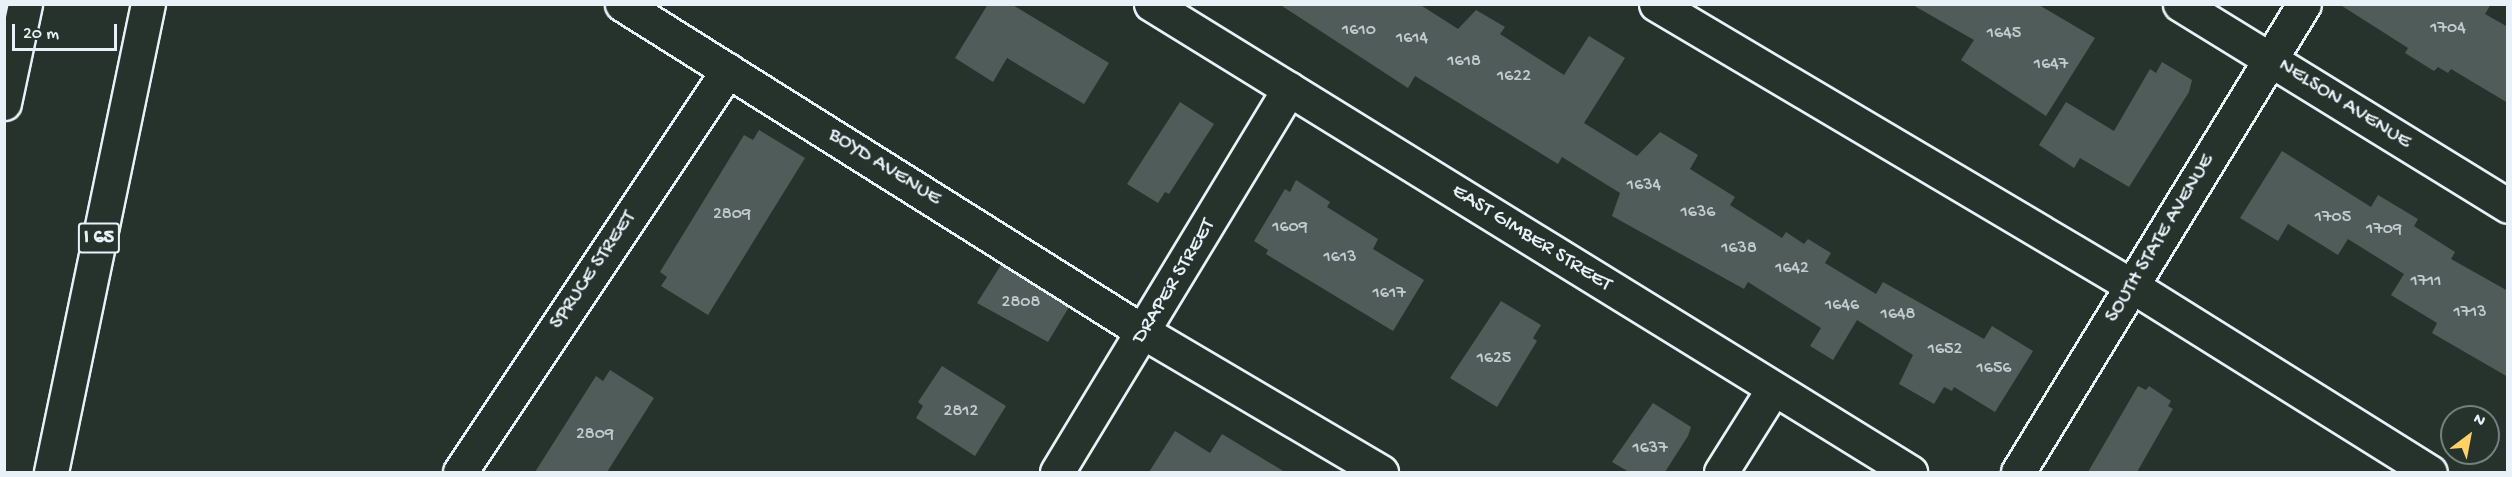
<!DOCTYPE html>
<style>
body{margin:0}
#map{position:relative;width:2512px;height:477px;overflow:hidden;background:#26332d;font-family:"Gochi Hand",sans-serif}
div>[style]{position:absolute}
.building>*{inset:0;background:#505c59}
.roads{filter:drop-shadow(2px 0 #e8f1f8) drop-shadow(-2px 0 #e8f1f8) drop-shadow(0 2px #e8f1f8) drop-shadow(0 -2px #e8f1f8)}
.minor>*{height:33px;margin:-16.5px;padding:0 16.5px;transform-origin:16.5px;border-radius:16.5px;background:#26332d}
.highway>*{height:33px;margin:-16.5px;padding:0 16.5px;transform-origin:16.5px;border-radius:16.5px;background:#26332d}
span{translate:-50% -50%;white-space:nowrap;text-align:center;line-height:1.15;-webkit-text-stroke:4.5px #26332d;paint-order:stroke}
.number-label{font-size:18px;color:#c2ccd0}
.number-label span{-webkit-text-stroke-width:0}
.shield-label span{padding:2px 4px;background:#26332d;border:2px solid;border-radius:4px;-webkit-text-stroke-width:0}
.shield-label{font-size:20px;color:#e8f1f8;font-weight:700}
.street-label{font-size:21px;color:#e8f1f8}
.frame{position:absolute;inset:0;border:6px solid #e8f1f8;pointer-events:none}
.north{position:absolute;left:2440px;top:405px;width:60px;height:60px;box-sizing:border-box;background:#26332d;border:2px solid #747f7e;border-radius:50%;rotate:32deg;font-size:16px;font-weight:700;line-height:24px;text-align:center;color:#e8f1f8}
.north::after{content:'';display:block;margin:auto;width:21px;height:27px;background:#ffd166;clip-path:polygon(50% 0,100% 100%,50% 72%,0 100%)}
.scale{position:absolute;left:12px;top:24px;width:105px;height:27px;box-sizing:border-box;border:3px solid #e8f1f8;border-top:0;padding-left:8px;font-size:18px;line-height:21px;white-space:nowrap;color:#e8f1f8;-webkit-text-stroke:4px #26332d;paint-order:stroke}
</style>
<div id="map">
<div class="building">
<i style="clip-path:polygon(988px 4px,1011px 4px,1109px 63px,1084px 104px,1007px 58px,993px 82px,955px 58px)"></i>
<i style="clip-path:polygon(1279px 4px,1419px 4px,1458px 29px,1476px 10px,1505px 27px,1500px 34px,1564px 75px,1589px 36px,1625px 58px,1584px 123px,1637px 156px,1660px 132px,1698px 155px,1690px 169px,1735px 197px,1730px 205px,1782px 238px,1786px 232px,1804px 244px,1808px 239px,1831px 253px,1825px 263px,1876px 294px,1883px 282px,1984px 339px,1992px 326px,2033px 351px,1995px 412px,1954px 387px,1952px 391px,1944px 387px,1934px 404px,1899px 384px,1913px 355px,1857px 320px,1833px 360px,1810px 346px,1821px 328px,1748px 282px,1744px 289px,1612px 216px,1620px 193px,1562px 157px,1558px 164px,1415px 76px,1408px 88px)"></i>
<i style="clip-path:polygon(1911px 4px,2039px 5px,2095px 38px,2046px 116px,1961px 60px,1974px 40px)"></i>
<i style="clip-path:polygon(2339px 4px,2491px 4px,2485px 14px,2508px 27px,2508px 103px,2451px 69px,2448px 73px,2438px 67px,2434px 71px,2405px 53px,2408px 48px)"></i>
<i style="clip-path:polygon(2162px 62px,2192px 80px,2189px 92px,2129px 187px,2080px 158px,2074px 168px,2039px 145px,2066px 102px,2114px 131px,2150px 69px,2156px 73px)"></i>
<i style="clip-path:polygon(1180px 102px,1214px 124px,1169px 194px,1165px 192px,1158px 203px,1127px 184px)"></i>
<i style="clip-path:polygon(759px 130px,805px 158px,708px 315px,661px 286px,667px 277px,660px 272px,744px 135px,753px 140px)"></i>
<i style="clip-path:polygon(2282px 151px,2371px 207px,2378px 195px,2418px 219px,2414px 226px,2455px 252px,2451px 259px,2508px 291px,2508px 377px,2432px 333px,2437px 323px,2391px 295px,2404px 274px,2348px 239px,2338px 255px,2288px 224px,2278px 241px,2240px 218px)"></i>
<i style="clip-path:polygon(1296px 180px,1330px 202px,1327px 207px,1378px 239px,1373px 249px,1424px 280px,1393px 331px,1266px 254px,1268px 250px,1254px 241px,1285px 189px,1290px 192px)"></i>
<i style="clip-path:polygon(1001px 265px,1069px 307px,1048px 342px,977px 303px)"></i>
<i style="clip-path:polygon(1501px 301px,1541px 325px,1533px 338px,1537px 341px,1497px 407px,1450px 378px)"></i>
<i style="clip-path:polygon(942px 366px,1006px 406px,975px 456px,916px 418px,923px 406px,918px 402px)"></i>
<i style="clip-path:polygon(610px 370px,654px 398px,607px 472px,535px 472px,596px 376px,603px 381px)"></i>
<i style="clip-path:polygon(2138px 386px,2146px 390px,2149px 386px,2171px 401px,2168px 406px,2173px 409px,2137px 472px,2088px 472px)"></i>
<i style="clip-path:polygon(1653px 403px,1691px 427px,1688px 436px,1665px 472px,1629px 472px,1612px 462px)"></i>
<i style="clip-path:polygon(1175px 431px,1210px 453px,1222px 434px,1285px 472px,1149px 472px)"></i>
</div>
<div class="roads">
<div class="minor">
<i style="left:622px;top:4px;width:618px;rotate:32.17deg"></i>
<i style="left:1145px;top:333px;width:274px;rotate:30.5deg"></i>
<i style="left:1151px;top:4px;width:892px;rotate:31.66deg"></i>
<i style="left:1656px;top:4px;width:553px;rotate:30.64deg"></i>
<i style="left:2132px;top:286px;width:351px;rotate:32deg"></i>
<i style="left:2180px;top:4px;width:385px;rotate:31.6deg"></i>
<i style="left:460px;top:472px;width:483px;rotate:-56.3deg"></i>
<i style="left:1057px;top:472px;width:448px;rotate:-58.8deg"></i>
<i style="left:1721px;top:472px;width:98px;rotate:-57.9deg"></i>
<i style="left:2018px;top:472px;width:548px;rotate:-58.57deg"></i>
</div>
<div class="highway">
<i style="left:4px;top:103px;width:101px;rotate:-78deg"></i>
<i style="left:51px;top:472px;width:478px;rotate:-78.3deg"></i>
</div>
</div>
<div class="number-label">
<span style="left:2448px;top:29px">1704</span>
<span style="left:1359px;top:31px">1610</span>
<span style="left:2004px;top:34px">1645</span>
<span style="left:1412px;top:39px">1614</span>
<span style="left:1464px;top:62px">1618</span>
<span style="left:2051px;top:65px">1647</span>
<span style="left:1514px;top:77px">1622</span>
<span style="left:1644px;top:186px">1634</span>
<span style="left:1698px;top:213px">1636</span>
<span style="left:732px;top:215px">2809</span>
<span style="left:2333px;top:218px">1705</span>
<span style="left:1290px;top:228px">1609</span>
<span style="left:2384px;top:230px">1709</span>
<span style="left:1739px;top:249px">1638</span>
<span style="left:1340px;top:258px">1613</span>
<span style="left:1792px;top:269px">1642</span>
<span style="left:2426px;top:282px">1711</span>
<span style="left:1389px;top:294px">1617</span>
<span style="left:1021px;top:303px">2808</span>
<span style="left:1842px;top:306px">1646</span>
<span style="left:2470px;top:313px">1713</span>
<span style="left:1898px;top:315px">1648</span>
<span style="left:1945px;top:350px">1652</span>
<span style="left:1494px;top:359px">1625</span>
<span style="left:1994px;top:369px">1656</span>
<span style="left:961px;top:412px">2812</span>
<span style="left:595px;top:435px">2809</span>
<span style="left:1650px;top:449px">1637</span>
</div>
<div class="shield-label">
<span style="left:99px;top:238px">I 65</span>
</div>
<div class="street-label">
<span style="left:2344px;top:105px;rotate:32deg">NELSON AVENUE</span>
<span style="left:884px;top:168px;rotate:32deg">BOYD AVENUE</span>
<span style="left:1531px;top:239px;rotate:32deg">EAST GIMBER STREET</span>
<span style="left:2161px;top:239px;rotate:-59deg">SOUTH STATE AVENUE</span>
<span style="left:594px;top:271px;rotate:-56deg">SPRUCE STREET</span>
<span style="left:1175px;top:282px;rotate:-59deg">DRAPER STREET</span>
</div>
<div class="frame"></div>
<div class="north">N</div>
<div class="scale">20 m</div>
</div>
